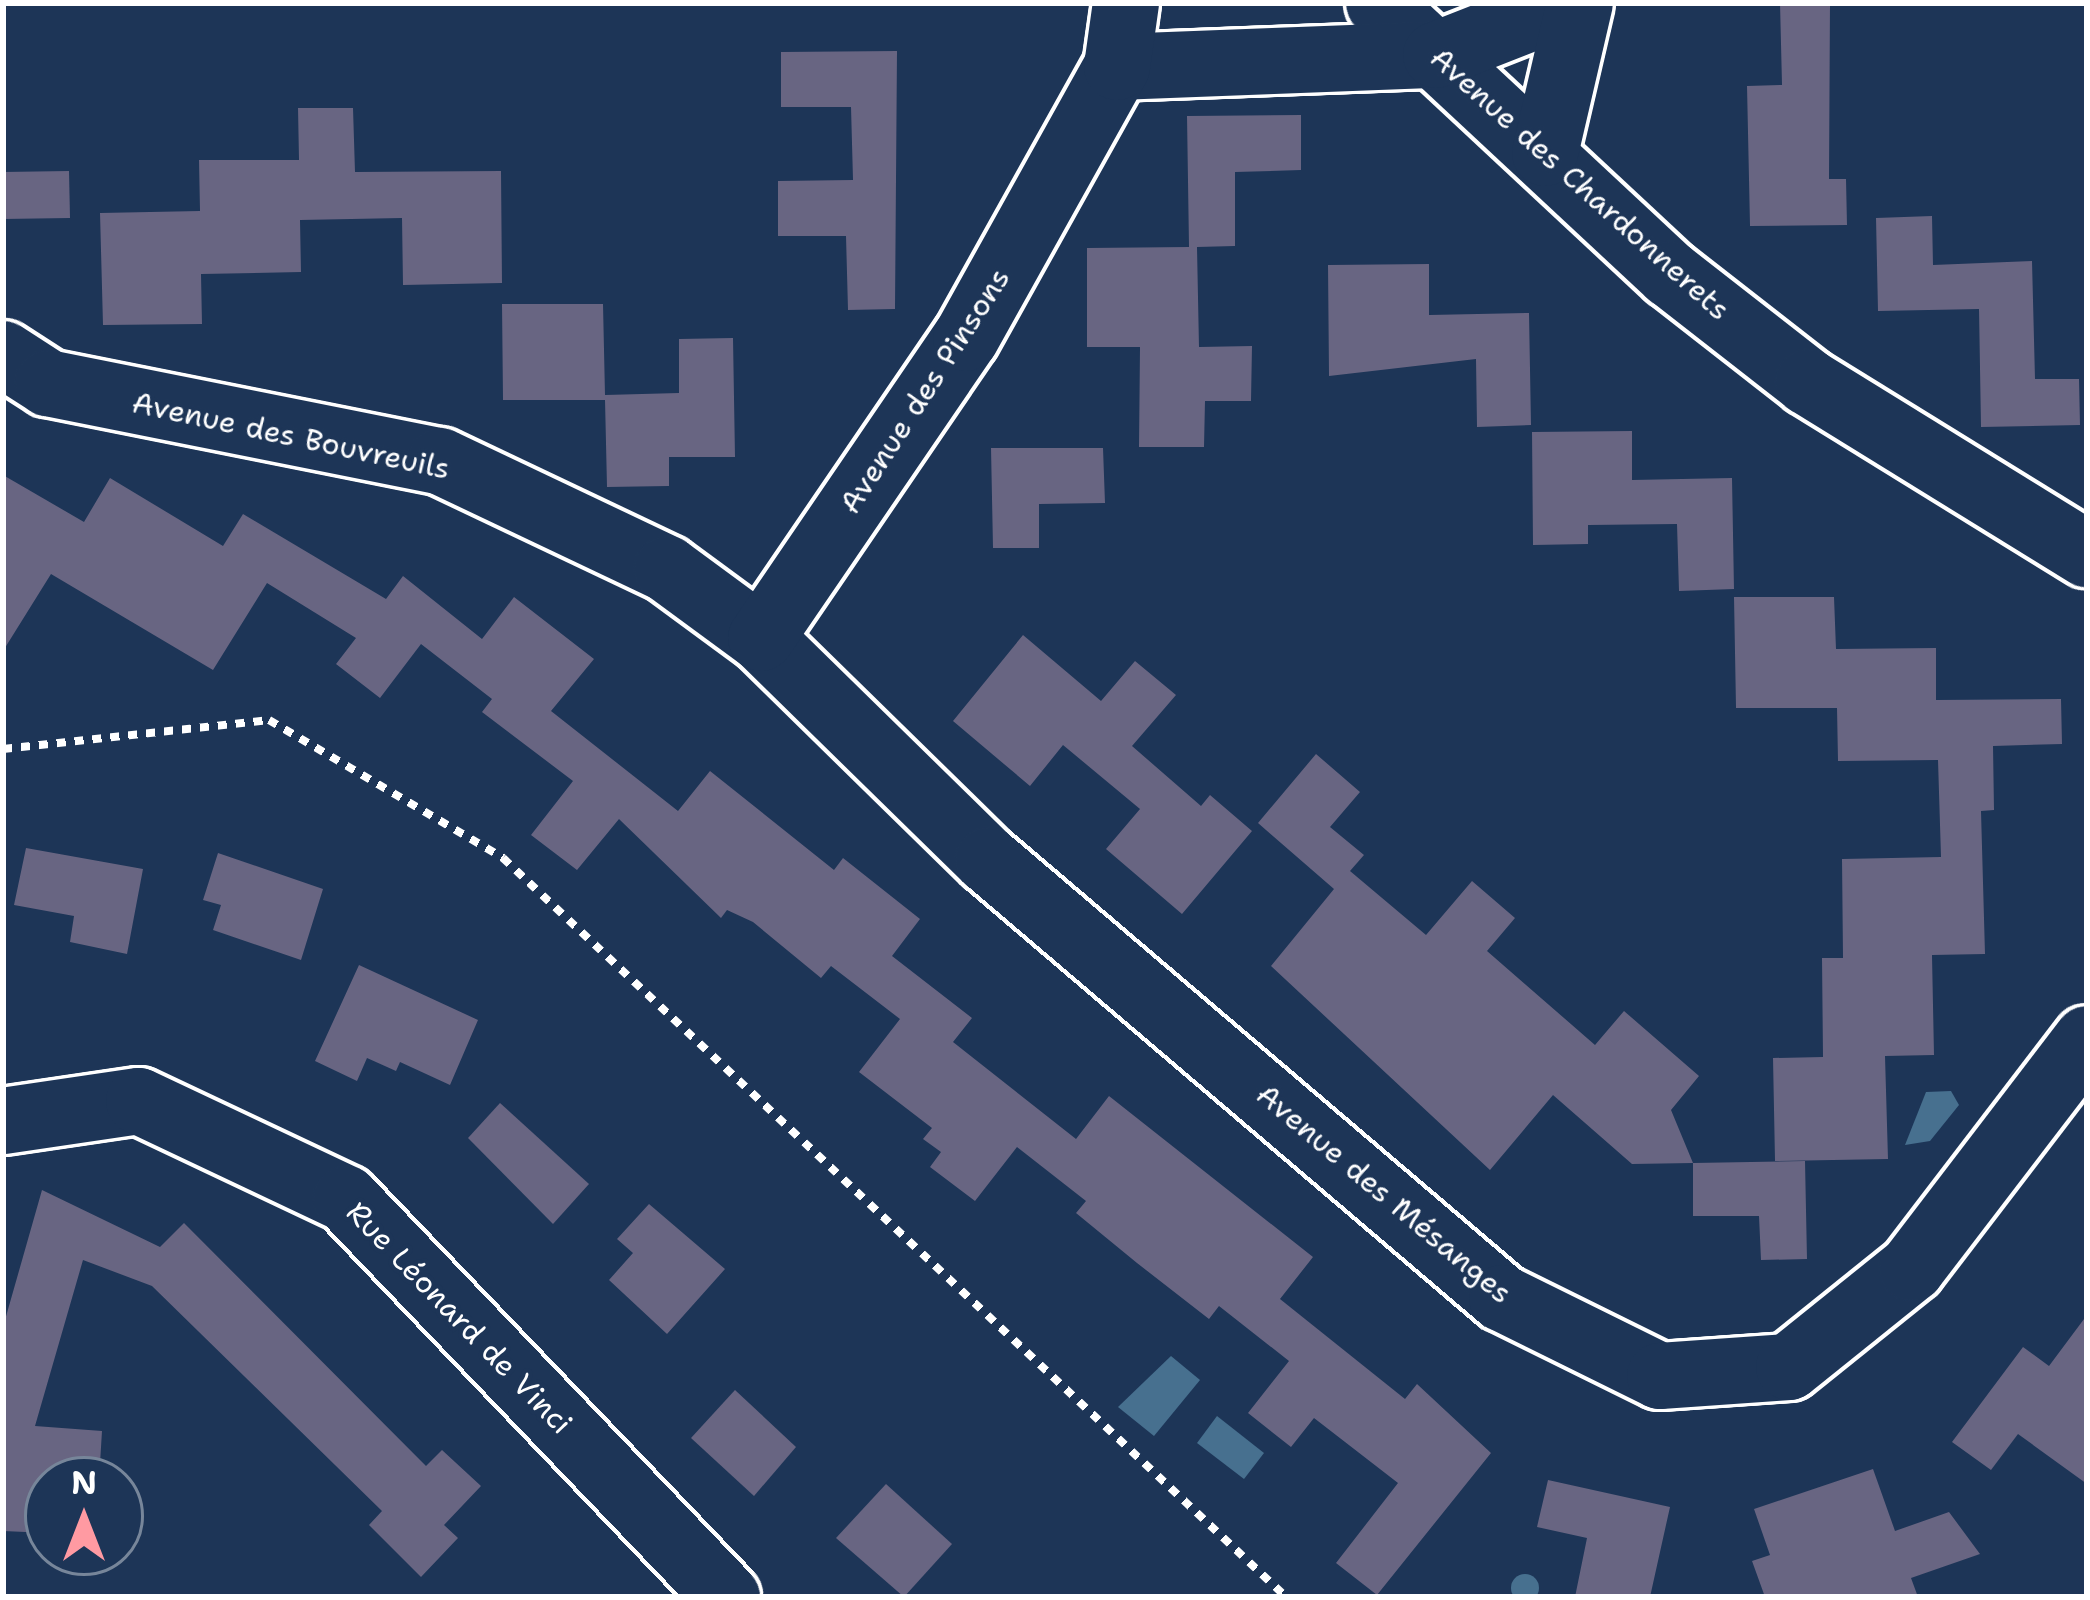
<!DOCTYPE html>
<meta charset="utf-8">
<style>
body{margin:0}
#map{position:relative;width:2090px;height:1600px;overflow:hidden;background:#1d3557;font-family:"Shantell Sans",sans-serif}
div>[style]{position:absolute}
.water>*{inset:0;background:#47708f}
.round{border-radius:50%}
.building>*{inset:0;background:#686582}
.path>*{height:8px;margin-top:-4px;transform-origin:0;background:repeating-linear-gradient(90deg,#fff 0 9px,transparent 0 18px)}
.roads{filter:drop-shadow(3px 0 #fff) drop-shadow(-3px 0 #fff) drop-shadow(0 3px #fff) drop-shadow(0 -3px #fff)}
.minor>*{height:66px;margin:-33px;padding:0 33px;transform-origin:33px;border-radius:33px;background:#1d3557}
span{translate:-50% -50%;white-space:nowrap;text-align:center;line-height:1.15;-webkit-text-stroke:9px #1d3557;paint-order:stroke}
.street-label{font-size:30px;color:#fff}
.frame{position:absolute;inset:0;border:6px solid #fff;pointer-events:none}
.north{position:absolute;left:24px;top:1456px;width:120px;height:120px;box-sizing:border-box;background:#1d3557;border:3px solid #77869a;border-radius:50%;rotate:0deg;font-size:33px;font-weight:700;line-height:48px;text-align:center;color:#fff}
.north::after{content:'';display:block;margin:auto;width:42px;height:54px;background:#ff9aa2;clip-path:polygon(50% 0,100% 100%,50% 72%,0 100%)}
</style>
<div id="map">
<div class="water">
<i style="clip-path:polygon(1951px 1091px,1959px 1105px,1930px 1141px,1905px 1145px,1926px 1092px)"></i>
<i style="clip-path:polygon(1171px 1356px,1200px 1380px,1154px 1436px,1118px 1407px)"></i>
<i style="clip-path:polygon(1217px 1416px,1264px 1453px,1244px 1479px,1197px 1443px)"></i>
<i class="round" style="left:1511px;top:1574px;width:28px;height:28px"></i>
</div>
<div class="building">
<i style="clip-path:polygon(1780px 3px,1830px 3px,1829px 179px,1846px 179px,1847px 225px,1750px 226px,1747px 86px,1782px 85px)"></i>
<i style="clip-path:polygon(897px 51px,895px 309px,848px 310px,846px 236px,778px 236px,778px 181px,853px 180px,851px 107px,781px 107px,781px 52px)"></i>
<i style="clip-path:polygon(298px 108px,353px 108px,355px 172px,501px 171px,502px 283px,403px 285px,402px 218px,300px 220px,301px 272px,201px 274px,202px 324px,103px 325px,100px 213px,200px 211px,199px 160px,299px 160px)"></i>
<i style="clip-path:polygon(1301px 115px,1301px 170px,1235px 172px,1235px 246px,1197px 247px,1199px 347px,1252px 346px,1251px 401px,1205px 401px,1204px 447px,1139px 447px,1140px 347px,1087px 347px,1087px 248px,1189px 247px,1187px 116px)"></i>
<i style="clip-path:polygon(69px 171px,70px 218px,3px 219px,3px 172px)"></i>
<i style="clip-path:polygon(1932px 216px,1933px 265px,2032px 261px,2035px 379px,2079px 379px,2080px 425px,1981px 427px,1979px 309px,1878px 311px,1876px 218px)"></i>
<i style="clip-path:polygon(1429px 264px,1429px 315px,1529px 313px,1531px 425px,1477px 427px,1476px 359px,1329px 376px,1328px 265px)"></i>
<i style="clip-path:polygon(502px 304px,603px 304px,605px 395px,679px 393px,679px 339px,733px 338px,735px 457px,669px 457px,669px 486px,607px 487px,605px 400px,503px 400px)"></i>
<i style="clip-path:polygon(1632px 431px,1632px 480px,1732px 478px,1734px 589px,1679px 591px,1677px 524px,1588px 525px,1588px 544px,1533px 545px,1532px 432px)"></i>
<i style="clip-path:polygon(991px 448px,1103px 448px,1105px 503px,1039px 504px,1039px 548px,993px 548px)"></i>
<i style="clip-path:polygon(3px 475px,84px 522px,110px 478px,223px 546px,243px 514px,386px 599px,403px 576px,482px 639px,514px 597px,594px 659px,551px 711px,678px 811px,710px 771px,834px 870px,843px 858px,920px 919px,892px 956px,972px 1018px,953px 1042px,1076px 1139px,1109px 1096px,1313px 1257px,1280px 1299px,1405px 1399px,1417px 1384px,1491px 1453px,1377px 1595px,1336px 1563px,1398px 1483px,1314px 1418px,1291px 1447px,1248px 1413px,1289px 1361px,1219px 1306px,1209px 1319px,1137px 1263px,1076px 1213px,1086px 1201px,1017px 1147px,975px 1201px,930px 1167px,941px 1152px,923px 1139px,932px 1128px,859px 1072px,900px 1019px,831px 966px,821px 978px,753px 922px,727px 910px,721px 918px,619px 819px,577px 870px,531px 835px,573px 781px,482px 712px,492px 699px,421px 644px,380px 698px,336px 664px,356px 638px,267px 583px,213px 670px,51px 574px,3px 651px)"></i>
<i style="clip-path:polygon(1734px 597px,1834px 597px,1836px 649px,1936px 648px,1936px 700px,2061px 699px,2062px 744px,1993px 746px,1994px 810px,1981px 811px,1985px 954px,1932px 955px,1934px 1055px,1885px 1056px,1888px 1159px,1775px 1161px,1773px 1058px,1823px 1057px,1822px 958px,1843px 958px,1842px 859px,1941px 857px,1938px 760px,1838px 761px,1837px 708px,1736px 708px)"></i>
<i style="clip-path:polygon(1023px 635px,1101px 701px,1135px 661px,1176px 695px,1132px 746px,1201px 806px,1210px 795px,1252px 831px,1182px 914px,1106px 849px,1140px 809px,1063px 745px,1030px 786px,953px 721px)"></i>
<i style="clip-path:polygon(1316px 754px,1360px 792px,1330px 827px,1364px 855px,1350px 871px,1426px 935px,1472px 881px,1515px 918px,1487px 951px,1595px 1045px,1624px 1011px,1699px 1076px,1671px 1110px,1693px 1163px,1632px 1164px,1553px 1095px,1490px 1170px,1271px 966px,1334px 889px,1258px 823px)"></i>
<i style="clip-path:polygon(26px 848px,143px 869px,127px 954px,70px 942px,74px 916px,14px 905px)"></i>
<i style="clip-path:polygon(218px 853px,323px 889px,301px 960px,213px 930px,221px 905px,203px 900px)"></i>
<i style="clip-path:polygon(359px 965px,478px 1020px,450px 1085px,400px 1062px,396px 1071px,367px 1058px,357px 1081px,315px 1061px)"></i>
<i style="clip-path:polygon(500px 1103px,589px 1184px,553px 1224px,468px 1138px)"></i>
<i style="clip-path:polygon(1805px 1161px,1807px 1259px,1761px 1260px,1759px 1216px,1693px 1216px,1693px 1163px)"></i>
<i style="clip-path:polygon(42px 1190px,160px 1247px,184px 1223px,426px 1466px,442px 1450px,481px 1486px,444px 1525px,458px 1538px,421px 1577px,369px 1525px,382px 1511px,152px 1286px,83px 1260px,35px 1426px,102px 1431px,99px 1480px,48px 1480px,48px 1533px,3px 1531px,3px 1327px)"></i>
<i style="clip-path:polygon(649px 1204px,725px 1269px,667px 1334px,609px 1280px,633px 1253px,617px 1239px)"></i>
<i style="clip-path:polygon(2087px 1315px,2087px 1484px,2018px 1434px,1991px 1470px,1952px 1442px,2023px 1347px,2049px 1366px)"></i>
<i style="clip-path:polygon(735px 1390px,796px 1447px,754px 1496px,691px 1438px)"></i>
<i style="clip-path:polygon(1873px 1469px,1895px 1531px,1949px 1512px,1980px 1554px,1911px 1578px,1918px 1597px,1765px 1597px,1752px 1561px,1770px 1555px,1754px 1509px)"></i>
<i style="clip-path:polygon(1548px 1480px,1670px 1507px,1650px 1597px,1575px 1597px,1587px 1538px,1537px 1527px)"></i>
<i style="clip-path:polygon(886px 1484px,952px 1544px,904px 1597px,836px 1538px)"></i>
</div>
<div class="path">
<i style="left:3px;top:749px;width:268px;rotate:-6.2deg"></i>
<i style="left:269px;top:720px;width:272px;rotate:30.5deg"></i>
<i style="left:503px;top:858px;width:1077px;rotate:43.34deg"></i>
</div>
<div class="roads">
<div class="minor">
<i style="left:1379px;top:3px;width:398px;rotate:43deg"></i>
<i style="left:1670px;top:274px;width:175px;rotate:38deg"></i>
<i style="left:1808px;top:382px;width:328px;rotate:31.7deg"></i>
<i style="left:1117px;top:67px;width:319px;rotate:-2.2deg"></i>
<i style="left:1436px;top:55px;width:143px;rotate:-21.4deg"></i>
<i style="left:1545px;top:153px;width:154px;rotate:-76.9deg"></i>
<i style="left:3px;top:354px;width:54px;rotate:32.8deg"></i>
<i style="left:48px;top:383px;width:400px;rotate:11.3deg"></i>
<i style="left:440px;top:461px;width:251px;rotate:25.4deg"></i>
<i style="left:667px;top:569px;width:117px;rotate:36.3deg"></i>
<i style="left:761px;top:638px;width:318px;rotate:44.4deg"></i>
<i style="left:988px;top:860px;width:675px;rotate:40.44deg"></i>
<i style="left:1502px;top:1298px;width:176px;rotate:26.3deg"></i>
<i style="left:1660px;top:1376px;width:129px;rotate:-4deg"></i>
<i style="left:1789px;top:1367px;width:158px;rotate:-38.8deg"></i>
<i style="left:1912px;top:1268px;width:288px;rotate:-52.6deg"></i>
<i style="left:761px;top:638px;width:363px;rotate:-55.7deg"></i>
<i style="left:966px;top:338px;width:310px;rotate:-60.9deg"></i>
<i style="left:1117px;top:67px;width:65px;rotate:-82deg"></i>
<i style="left:3px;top:1121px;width:137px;rotate:-8.4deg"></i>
<i style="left:139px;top:1101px;width:229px;rotate:25.3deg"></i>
<i style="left:346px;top:1199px;width:551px;rotate:46.25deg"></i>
</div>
</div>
<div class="street-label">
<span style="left:1580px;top:184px;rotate:42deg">Avenue des Chardonnerets</span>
<span style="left:925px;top:391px;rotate:-57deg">Avenue des Pinsons</span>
<span style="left:291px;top:436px;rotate:12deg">Avenue des Bouvreuils</span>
<span style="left:1384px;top:1194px;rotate:40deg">Avenue des Mésanges</span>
<span style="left:459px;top:1318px;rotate:46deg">Rue Léonard de Vinci</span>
</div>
<div class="frame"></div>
<div class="north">N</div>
</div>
